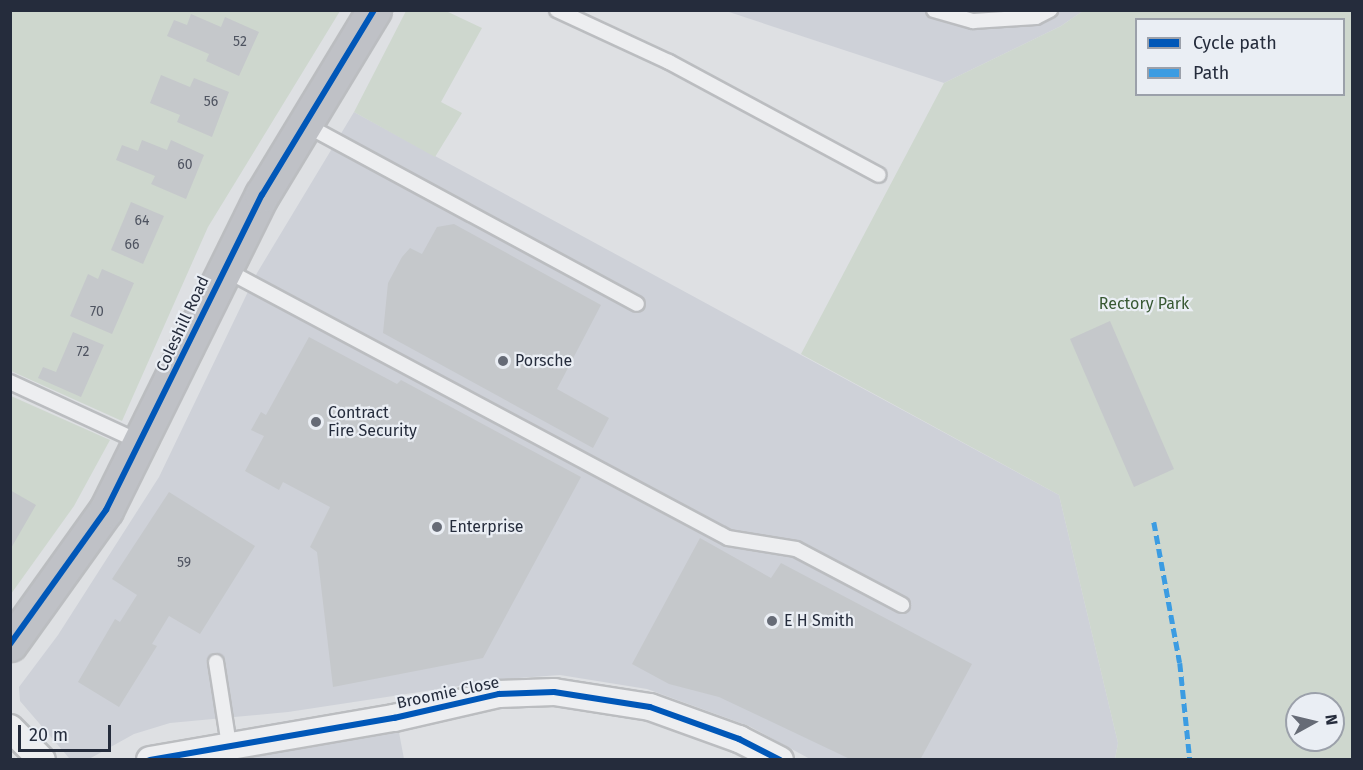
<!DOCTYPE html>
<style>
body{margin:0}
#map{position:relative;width:1363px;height:770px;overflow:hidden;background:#dee0e3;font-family:"Fira Sans",sans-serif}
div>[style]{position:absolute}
.built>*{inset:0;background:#ced1d8}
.green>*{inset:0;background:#ced7ce}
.building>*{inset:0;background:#c5c8cb}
.roads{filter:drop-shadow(2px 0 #bbbdc0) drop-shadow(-2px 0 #bbbdc0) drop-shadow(0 2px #bbbdc0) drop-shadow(0 -2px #bbbdc0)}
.lane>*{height:14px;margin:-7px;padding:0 7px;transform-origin:7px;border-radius:7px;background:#edeef0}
.street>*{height:26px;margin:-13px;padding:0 13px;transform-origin:13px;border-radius:13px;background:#edeef0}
.secondary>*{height:33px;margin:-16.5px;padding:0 16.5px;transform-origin:16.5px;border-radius:16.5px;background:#bfc1c6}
.quiet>*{height:4.5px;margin-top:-2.25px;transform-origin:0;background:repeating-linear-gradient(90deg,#3c9ce2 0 9px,transparent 0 13.5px)}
.cycleway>*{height:6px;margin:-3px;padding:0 3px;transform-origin:3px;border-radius:3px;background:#0057b8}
.dots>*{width:16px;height:16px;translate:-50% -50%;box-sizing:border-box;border:3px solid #eaeef4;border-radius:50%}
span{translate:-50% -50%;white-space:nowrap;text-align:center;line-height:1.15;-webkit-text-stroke:4.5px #eaeef4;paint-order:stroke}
.number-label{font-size:14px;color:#4f5461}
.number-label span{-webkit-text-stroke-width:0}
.park-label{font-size:16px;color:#375832}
.street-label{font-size:16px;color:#252c3c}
.poi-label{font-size:16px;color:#252c3c}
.left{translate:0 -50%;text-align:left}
.frame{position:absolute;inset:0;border:12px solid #252c3c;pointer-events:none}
.legend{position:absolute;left:1135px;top:18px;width:210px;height:78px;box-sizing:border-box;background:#eaeef4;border:2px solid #9ba0aa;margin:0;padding:8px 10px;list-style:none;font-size:18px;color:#252c3c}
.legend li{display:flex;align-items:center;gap:12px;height:30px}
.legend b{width:30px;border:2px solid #9ba0aa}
.north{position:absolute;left:1285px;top:692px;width:60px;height:60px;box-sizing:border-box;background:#eaeef4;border:2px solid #9ba0aa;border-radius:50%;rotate:82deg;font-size:16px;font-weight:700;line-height:24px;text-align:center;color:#252c3c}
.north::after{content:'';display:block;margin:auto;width:21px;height:27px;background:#666b76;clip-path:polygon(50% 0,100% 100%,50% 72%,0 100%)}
.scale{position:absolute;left:18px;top:725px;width:93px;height:27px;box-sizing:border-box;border:3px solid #252c3c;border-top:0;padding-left:8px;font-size:18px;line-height:21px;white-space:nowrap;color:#252c3c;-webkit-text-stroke:4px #eaeef4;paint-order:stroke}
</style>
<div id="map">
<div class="built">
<i style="clip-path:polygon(726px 11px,1083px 11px,1061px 26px,944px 83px)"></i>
<i style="clip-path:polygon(354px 112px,1059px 495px,1118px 743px,1115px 759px,810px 759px,749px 726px,647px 689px,560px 675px,505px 679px,288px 712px,170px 723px,134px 734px,89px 759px,69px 758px,20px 701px,19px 687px,58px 635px,159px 477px,257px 273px)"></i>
<i style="clip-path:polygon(398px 727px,404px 759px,228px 760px)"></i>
</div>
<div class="green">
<i style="clip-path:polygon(11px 11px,340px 11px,208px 227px,122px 421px,11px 371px)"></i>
<i style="clip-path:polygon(406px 11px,446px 11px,482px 28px,441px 102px,462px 113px,435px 157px,354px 112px)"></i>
<i style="clip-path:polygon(evenodd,1083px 11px,1352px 11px,1352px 759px,1115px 759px,1118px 743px,1059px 495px,801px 354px,944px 83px,1061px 26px,1083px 11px,1136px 20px,1344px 20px,1344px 94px,1136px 94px,1136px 20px,1083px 11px,1297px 704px,1333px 704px,1333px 740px,1297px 740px,1297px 704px)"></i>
<i style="clip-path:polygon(11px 396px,110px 440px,74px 506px,11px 594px)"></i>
</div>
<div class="building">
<i style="clip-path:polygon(191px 14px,221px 27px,225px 17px,259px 32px,239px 76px,206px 61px,209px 54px,167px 36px,174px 20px,187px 25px)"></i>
<i style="clip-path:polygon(161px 75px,190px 87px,194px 78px,229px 92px,212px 137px,177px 122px,180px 115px,150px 103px)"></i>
<i style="clip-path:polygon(142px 140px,167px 150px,171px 140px,204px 155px,186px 199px,151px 184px,155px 176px,116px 160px,122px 145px,138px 151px)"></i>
<i style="clip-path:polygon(131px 202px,164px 216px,143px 264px,111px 250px)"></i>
<i style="clip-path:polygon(454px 224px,601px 305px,557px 389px,609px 418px,593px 448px,383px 333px,388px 283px,402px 257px,410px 248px,422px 254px,437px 227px)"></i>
<i style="clip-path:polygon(102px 269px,134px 283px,112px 334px,70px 316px,88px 274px,98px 279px)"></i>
<i style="clip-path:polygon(1110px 321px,1174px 469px,1134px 487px,1070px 339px)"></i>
<i style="clip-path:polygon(73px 332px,104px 345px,81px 397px,38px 378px,43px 367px,56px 372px)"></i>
<i style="clip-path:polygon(309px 337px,397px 384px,401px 380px,581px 477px,483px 658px,333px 687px,317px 552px,310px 547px,330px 507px,283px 482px,279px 490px,245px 471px,264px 436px,251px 430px,261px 412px,266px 415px)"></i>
<i style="clip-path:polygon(10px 490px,36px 505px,10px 550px)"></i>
<i style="clip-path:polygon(169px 492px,255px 546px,200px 634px,169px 616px,152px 644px,157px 646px,119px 707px,78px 682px,115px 619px,120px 622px,137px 595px,112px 579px)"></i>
<i style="clip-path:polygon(700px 538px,771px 578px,781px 563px,972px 664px,920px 760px,852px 760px,719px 697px,669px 684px,632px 664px)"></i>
</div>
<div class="roads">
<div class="lane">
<i style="left:557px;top:10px;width:123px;rotate:24.9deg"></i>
<i style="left:669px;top:62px;width:238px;rotate:28.3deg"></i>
<i style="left:934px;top:10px;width:41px;rotate:15.8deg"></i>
<i style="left:973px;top:21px;width:63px;rotate:-3.6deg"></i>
<i style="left:1036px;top:17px;width:16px;rotate:-27deg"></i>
<i style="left:306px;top:125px;width:376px;rotate:28.4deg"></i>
<i style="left:224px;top:269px;width:571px;rotate:28.09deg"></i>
<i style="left:728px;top:538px;width:69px;rotate:9.2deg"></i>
<i style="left:796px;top:549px;width:120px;rotate:27.8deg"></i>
<i style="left:10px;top:382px;width:143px;rotate:24.8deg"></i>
<i style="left:216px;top:662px;width:84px;rotate:81.1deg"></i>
</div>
<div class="street">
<i style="left:10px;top:728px;width:45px;rotate:45deg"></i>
<i style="left:150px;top:760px;width:248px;rotate:-9.8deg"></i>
<i style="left:394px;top:718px;width:108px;rotate:-12.9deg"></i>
<i style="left:499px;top:694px;width:55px;rotate:-2.1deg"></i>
<i style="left:554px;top:692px;width:97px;rotate:8.9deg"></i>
<i style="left:650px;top:707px;width:95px;rotate:19.8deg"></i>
<i style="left:739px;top:739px;width:46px;rotate:27.1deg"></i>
</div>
<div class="secondary">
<i style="left:10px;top:644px;width:165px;rotate:-54.4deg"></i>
<i style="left:106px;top:510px;width:352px;rotate:-63.7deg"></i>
<i style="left:262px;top:195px;width:216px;rotate:-58.8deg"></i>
</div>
</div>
<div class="quiet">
<i style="left:1154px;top:522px;width:143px;rotate:79.6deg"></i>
<i style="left:1180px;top:663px;width:98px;rotate:84.1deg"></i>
</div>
<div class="cycleway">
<i style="left:10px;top:644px;width:165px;rotate:-54.4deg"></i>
<i style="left:106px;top:510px;width:352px;rotate:-63.7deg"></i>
<i style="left:262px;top:195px;width:216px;rotate:-58.8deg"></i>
<i style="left:150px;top:760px;width:248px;rotate:-9.8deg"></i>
<i style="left:394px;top:718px;width:108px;rotate:-12.9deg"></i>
<i style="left:499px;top:694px;width:55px;rotate:-2.1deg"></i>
<i style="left:554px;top:692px;width:97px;rotate:8.9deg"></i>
<i style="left:650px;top:707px;width:95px;rotate:19.8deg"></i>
<i style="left:739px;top:739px;width:46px;rotate:27.1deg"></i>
</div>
<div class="dots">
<i style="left:503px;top:361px;background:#666b76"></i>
<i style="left:316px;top:422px;background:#666b76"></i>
<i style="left:437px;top:527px;background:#666b76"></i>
<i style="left:772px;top:621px;background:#666b76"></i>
</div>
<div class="number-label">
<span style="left:240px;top:42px">52</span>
<span style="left:211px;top:102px">56</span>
<span style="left:185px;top:165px">60</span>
<span style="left:142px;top:221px">64</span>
<span style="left:132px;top:245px">66</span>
<span style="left:97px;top:312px">70</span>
<span style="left:83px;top:352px">72</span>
<span style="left:184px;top:563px">59</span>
</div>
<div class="park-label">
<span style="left:1144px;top:304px">Rectory Park</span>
</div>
<div class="street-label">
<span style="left:183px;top:324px;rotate:-65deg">Coleshill Road</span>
<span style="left:448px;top:693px;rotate:-12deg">Broomie Close</span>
</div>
<div class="poi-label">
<span class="left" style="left:515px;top:361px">Porsche</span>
<span class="left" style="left:328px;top:422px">Contract<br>Fire Security</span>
<span class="left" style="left:449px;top:527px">Enterprise</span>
<span class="left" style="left:784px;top:621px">E H Smith</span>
</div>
<div class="frame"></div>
<ul class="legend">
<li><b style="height:8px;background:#0057b8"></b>Cycle path</li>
<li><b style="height:8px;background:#3c9ce2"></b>Path</li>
</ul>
<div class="north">N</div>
<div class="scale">20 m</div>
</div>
